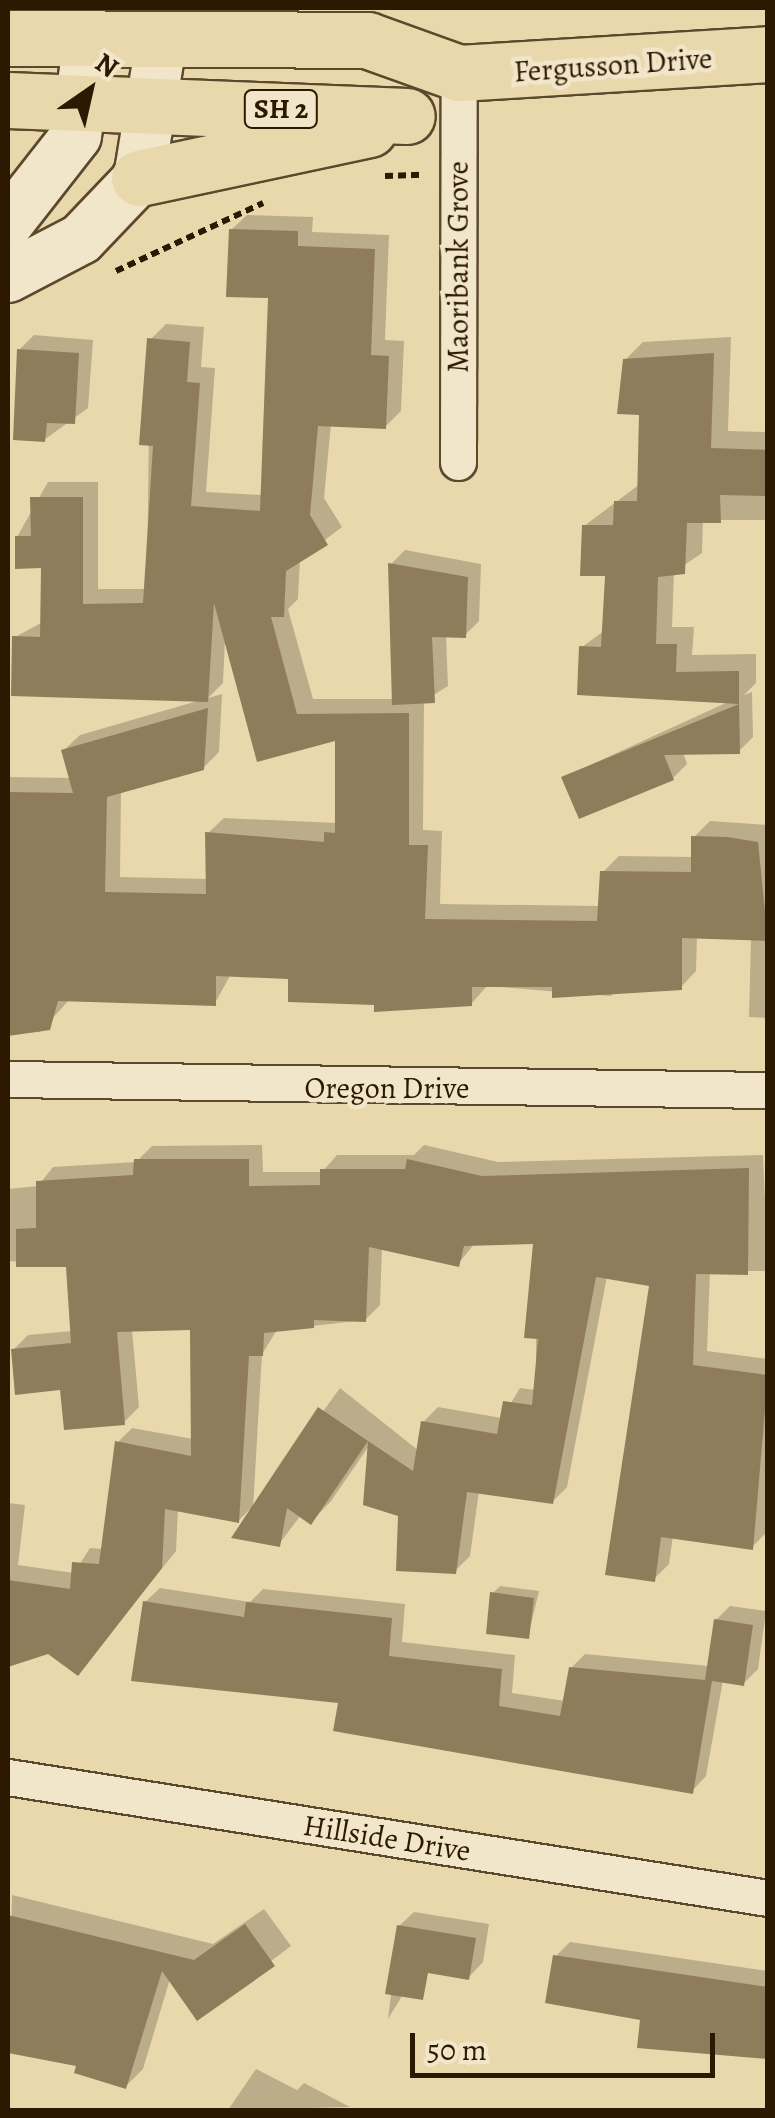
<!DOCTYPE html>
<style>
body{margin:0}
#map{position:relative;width:775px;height:2118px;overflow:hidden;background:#ead8ad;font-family:Alegreya,serif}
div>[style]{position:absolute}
.shadow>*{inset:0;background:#0003}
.building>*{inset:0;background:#8f7c5b}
.path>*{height:6px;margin-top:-3px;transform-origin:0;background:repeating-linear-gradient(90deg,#2d1902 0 8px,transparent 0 13px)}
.roads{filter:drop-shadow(2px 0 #5c492d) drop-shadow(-2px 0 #5c492d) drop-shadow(0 2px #5c492d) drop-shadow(0 -2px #5c492d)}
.street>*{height:35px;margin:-17.5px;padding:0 17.5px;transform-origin:17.5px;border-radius:17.5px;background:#f1e6ca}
.secondary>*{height:50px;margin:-25px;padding:0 25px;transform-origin:25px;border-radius:25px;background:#f1e6ca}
.highway>*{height:55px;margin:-27.5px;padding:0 27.5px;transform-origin:27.5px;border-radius:27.5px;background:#ead8ad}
span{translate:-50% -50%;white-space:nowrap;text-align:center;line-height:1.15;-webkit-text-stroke:9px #f1e6ca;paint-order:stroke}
.shield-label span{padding:2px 8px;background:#f1e6ca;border:2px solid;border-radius:8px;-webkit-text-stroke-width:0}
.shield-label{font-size:28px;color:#2d1902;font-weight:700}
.street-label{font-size:30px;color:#2d1902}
.frame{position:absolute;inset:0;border:10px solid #2d1902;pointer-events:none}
.north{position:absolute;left:40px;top:40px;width:100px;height:100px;-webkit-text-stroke:8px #f1e6ca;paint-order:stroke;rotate:34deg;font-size:28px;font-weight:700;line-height:40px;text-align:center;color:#2d1902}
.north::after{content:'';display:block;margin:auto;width:35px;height:45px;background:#2d1902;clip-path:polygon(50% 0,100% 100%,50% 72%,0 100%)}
.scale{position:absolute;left:410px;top:2033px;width:305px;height:45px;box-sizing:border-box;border:5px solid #2d1902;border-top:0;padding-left:12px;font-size:30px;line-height:35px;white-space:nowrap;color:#2d1902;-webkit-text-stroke:8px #f1e6ca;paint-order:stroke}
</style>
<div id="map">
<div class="shadow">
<i style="clip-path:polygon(evenodd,247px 215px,313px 217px,312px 232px,389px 235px,385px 340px,404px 341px,401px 411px,385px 427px,331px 424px,324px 498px,342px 527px,300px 559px,298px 599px,288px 609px,313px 699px,395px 699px,391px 564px,405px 550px,481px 564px,479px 621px,465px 635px,446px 635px,448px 686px,424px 701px,423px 830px,442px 831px,440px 904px,600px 906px,603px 872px,619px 856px,694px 857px,694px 837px,710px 821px,768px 825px,768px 1018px,749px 1017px,751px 938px,697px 936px,696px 971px,681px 987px,620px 986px,611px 996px,487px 986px,471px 1004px,377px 1002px,291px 977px,231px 974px,215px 1003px,70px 999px,40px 1032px,8px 1033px,8px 777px,72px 778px,64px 750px,80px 735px,201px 700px,15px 637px,43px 622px,44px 566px,17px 537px,48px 482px,98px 482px,98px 589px,147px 589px,150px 340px,166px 324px,204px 327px,201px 367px,215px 368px,206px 492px,263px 495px,270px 296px,231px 230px,247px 215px,225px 640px,258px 759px,337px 737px,337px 823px,224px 818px,208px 833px,208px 879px,120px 877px,121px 791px,203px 768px,219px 752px,222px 694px,208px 698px,223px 683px,225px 640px)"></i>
<i style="clip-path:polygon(34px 335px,93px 340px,88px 408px,44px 440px,19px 350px)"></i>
<i style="clip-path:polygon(731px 337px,728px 431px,768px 432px,768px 520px,703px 520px,702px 553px,674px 572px,672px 627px,694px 627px,692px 655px,756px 654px,756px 683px,744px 695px,752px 692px,753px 737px,738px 752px,683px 752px,687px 764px,673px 778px,564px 777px,730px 701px,582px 647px,605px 630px,607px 574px,584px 526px,640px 484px,641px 412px,625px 360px,643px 342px)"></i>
<i style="clip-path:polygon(evenodd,262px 1145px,263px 1172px,322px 1172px,337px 1155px,414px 1155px,424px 1145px,498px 1162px,763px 1155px,768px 1271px,710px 1271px,707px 1351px,768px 1359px,767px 1532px,752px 1547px,673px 1536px,669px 1564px,654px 1579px,652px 1284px,607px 1276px,567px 1487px,552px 1502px,479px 1491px,470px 1556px,455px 1571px,401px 1515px,366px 1503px,371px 1443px,331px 1501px,311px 1522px,301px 1515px,279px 1544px,250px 1509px,239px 1520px,178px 1509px,176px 1551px,78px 1673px,48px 1651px,8px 1665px,8px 1503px,25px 1505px,18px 1565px,74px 1573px,90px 1548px,103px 1549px,117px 1443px,132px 1428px,193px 1439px,193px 1328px,132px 1330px,139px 1407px,124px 1422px,13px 1350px,28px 1335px,72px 1331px,68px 1265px,8px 1261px,8px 1189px,38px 1186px,53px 1167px,136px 1162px,152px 1146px,262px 1145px,536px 1241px,536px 1390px,520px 1388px,502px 1418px,438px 1407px,423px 1422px,419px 1451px,340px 1388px,253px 1508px,262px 1354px,277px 1330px,365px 1320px,380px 1305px,382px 1247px,458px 1264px,475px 1243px,536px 1241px)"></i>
<i style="clip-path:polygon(500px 1586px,539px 1591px,528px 1637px,493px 1593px)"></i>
<i style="clip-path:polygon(160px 1588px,250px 1602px,263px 1589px,405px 1604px,402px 1642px,515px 1655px,512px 1693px,565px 1701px,571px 1668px,585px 1654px,709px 1666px,716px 1620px,730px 1606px,766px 1611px,758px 1669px,744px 1683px,723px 1680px,706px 1776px,692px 1791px,340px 1701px,145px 1602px)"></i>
<i style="clip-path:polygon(12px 1895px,213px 1944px,264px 1909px,291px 1946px,197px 2017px,170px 1979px,143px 2069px,125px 2087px,79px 2064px,8px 2050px)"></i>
<i style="clip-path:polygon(414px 1912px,489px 1924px,483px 1962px,469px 1977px,431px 1948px,388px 2019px,399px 1926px)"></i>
<i style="clip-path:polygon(570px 1942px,768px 1971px,768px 2057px,643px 2018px,556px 1956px)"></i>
<i style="clip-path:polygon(256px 2069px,297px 2090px,304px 2083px,350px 2107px,228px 2110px)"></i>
</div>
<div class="building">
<i style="clip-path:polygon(229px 229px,298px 231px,298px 246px,375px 249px,371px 355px,389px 356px,386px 429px,318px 426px,310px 515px,328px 545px,286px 571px,284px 617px,271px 617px,297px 714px,409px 713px,409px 845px,428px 845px,425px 919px,597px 921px,600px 871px,691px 872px,691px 836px,727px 837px,758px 842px,768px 941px,682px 938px,682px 990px,552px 998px,552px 987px,472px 987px,472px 1006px,374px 1012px,374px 1005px,288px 1002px,288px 979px,216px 976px,216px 1006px,58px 1001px,50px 1030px,8px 1036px,8px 792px,73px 793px,61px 750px,208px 708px,204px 770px,107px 797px,105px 892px,206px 894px,205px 832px,324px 842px,324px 832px,335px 833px,335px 741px,257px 762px,214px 603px,208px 702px,11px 696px,12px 636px,40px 637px,41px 568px,15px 569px,15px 536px,31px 536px,30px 497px,83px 497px,83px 604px,143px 603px,153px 446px,139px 445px,147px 338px,190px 342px,187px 382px,200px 383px,191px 506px,260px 511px,268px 298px,226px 297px)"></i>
<i style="clip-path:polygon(17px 349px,79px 353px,75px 424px,47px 423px,45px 442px,13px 440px)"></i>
<i style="clip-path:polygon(714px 353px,711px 448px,768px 450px,768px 496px,720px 495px,721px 523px,687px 523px,685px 574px,658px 577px,656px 644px,677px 644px,676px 672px,739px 671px,739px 704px,577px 695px,579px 646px,601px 647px,605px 576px,580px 576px,582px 525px,613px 525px,614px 501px,637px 501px,639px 415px,617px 414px,623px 359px)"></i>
<i style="clip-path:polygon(388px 563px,468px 577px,466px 638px,432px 637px,435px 703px,392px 705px)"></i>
<i style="clip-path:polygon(739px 704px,740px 754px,664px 755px,674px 780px,579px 819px,561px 777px)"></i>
<i style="clip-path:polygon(134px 1159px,249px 1159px,249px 1186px,320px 1185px,320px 1169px,405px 1169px,407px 1159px,482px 1176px,749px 1168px,748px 1275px,696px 1274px,693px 1365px,768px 1375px,753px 1550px,661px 1537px,655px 1582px,605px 1575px,649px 1286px,596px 1277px,553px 1504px,467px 1492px,456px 1574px,396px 1571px,398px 1516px,363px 1505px,368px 1441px,413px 1471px,421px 1421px,497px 1434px,503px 1401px,532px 1405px,538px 1339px,524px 1338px,533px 1244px,464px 1246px,459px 1267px,369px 1247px,366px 1322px,314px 1320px,314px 1328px,264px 1333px,263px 1356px,249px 1356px,239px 1523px,165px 1509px,162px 1568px,78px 1676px,48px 1654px,8px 1667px,8px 1580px,70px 1589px,72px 1562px,99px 1564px,115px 1441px,191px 1456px,190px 1330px,117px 1332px,125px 1425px,64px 1430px,60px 1390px,15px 1395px,11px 1349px,71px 1343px,66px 1267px,16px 1267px,16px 1229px,36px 1228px,36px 1181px,133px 1175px)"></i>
<i style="clip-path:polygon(318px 1407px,368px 1441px,311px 1525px,287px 1508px,280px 1547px,231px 1538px)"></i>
<i style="clip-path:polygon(490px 1592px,534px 1598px,529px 1639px,486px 1634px)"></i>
<i style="clip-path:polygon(143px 1601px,244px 1617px,246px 1602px,392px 1618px,389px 1656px,502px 1669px,499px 1706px,560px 1716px,569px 1667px,705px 1680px,714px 1619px,753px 1625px,744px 1686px,712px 1681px,693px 1794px,333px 1731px,338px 1703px,131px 1681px)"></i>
<i style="clip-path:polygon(8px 1915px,194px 1960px,245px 1924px,275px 1966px,197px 2021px,162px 1971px,126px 2089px,74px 2073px,76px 2066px,8px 2053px)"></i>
<i style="clip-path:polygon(397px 1925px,476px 1938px,469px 1980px,428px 1973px,423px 2000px,385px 1994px)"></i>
<i style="clip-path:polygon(553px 1955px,768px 1987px,768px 2059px,637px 2048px,640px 2020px,545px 2003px)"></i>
</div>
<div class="path">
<i style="left:385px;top:176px;width:37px;rotate:-2deg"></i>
<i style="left:116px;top:271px;width:162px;rotate:-24.8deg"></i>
</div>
<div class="roads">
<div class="street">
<i style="left:458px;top:462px;width:389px;rotate:-89.9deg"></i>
<i style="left:8px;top:1079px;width:760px;rotate:0.83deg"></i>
<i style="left:8px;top:1777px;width:770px;rotate:9.05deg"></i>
</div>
<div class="secondary">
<i style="left:8px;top:223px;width:110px;rotate:-52deg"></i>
<i style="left:76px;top:136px;width:98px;rotate:-82.4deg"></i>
<i style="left:8px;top:277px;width:82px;rotate:-27.5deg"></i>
<i style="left:81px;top:239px;width:84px;rotate:-46.4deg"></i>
<i style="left:139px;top:178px;width:143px;rotate:-80.7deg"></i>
</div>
<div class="highway">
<i style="left:8px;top:38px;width:359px;rotate:0.3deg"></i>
<i style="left:367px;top:40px;width:98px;rotate:19.7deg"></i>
<i style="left:459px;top:73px;width:310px;rotate:-3.5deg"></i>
<i style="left:8px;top:100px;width:399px;rotate:2.3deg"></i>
<i style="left:139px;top:178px;width:235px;rotate:-12deg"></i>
</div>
</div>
<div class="shield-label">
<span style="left:281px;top:109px">SH 2</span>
</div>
<div class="street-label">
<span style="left:613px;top:65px;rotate:-4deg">Fergusson Drive</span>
<span style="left:458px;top:267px;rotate:-90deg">Maoribank Grove</span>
<span style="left:387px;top:1088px">Oregon Drive</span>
<span style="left:387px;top:1838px;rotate:9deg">Hillside Drive</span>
</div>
<div class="frame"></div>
<div class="north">N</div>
<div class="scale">50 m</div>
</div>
